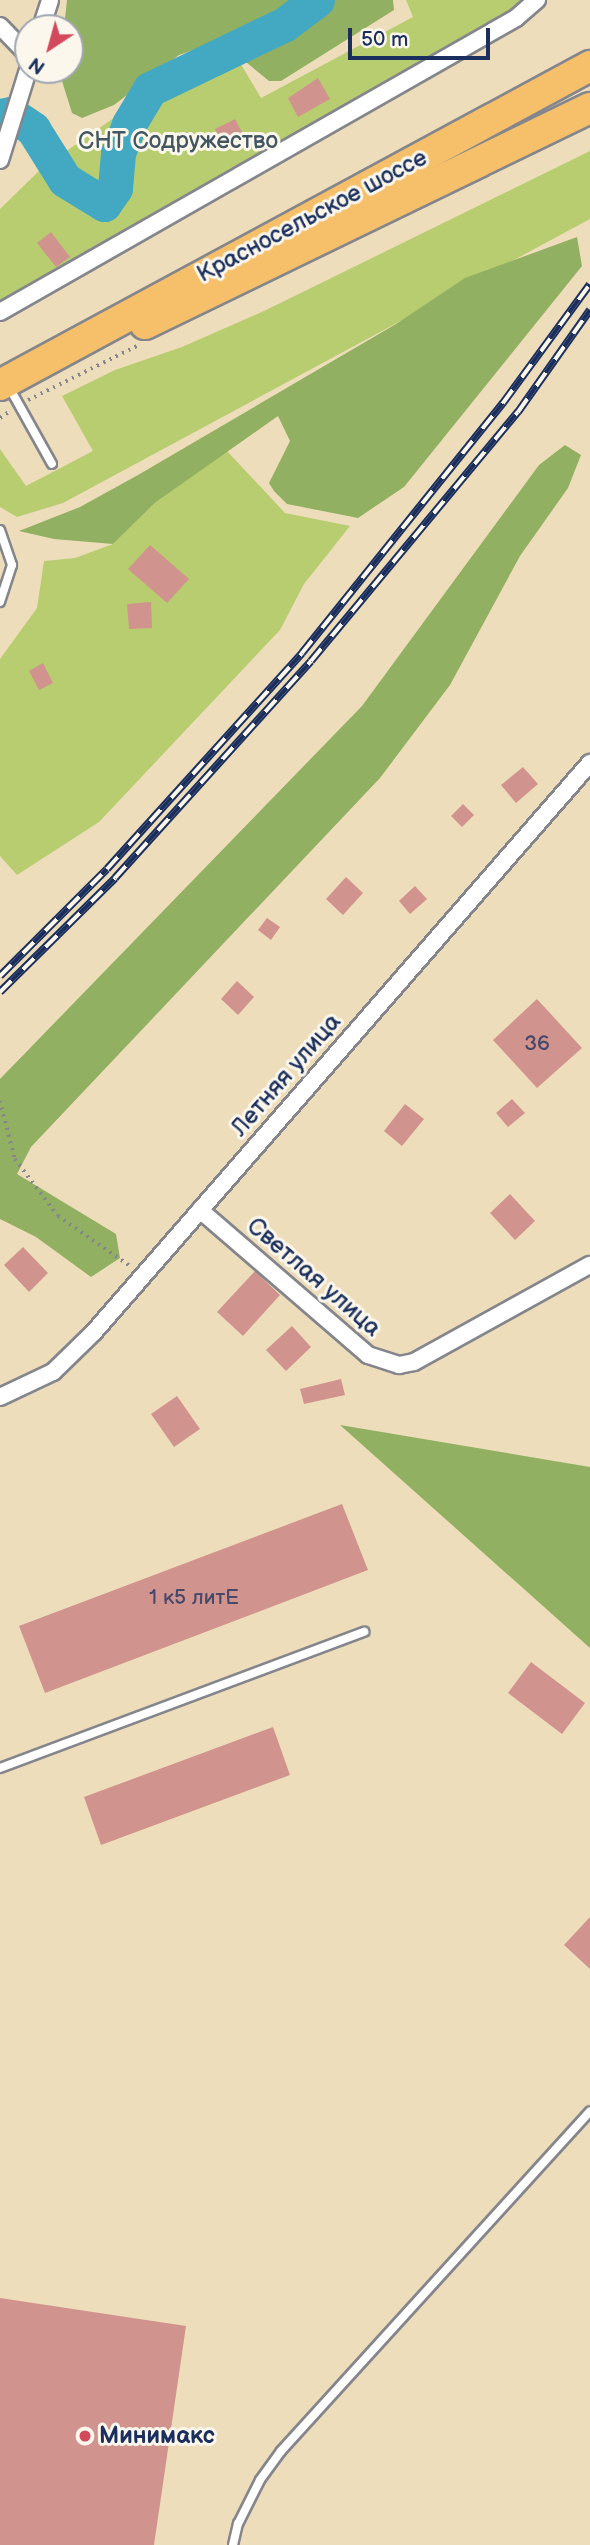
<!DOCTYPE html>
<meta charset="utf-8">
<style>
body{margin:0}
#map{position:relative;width:590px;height:2545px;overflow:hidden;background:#edb;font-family:"Balsamiq Sans",sans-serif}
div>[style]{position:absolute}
.green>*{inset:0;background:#b8cd70}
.forest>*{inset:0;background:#92b062}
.river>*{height:35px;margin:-17.5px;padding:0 17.5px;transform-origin:17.5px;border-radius:17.5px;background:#43a9c3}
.building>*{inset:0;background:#d1938d}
.path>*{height:3.5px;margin-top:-1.75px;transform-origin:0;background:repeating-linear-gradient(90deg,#84868c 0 2px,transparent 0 7px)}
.roads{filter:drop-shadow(2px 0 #84868c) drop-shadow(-2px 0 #84868c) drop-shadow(0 2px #84868c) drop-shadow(0 -2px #84868c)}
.lane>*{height:8px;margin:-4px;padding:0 4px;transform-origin:4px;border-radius:4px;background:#fff}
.street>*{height:16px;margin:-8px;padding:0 8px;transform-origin:8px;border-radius:8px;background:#fff}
.highway>*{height:30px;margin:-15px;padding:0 15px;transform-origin:15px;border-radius:15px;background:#f6c06b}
.rail>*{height:8px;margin-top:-4px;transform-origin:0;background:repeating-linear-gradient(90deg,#fbf7ec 0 16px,#1b2f5e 0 32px);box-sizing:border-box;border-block:2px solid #1b2f5e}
.dots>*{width:19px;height:19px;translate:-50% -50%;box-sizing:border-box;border:4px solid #fbf7ec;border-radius:50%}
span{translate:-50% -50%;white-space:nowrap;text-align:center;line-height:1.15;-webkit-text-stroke:6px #fbf7ec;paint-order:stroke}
.number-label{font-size:21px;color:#48486a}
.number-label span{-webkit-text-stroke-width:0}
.park-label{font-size:24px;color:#425662}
.street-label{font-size:24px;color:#1b2f5e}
.poi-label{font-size:24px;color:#1b2f5e;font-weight:700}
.left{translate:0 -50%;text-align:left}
.north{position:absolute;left:14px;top:14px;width:70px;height:70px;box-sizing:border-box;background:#fbf7ec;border:2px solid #a1a7b3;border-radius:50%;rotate:216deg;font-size:19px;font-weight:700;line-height:28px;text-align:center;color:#1b2f5e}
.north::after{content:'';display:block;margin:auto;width:24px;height:32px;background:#d1495b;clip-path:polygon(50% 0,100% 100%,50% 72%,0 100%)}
.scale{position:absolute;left:348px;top:28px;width:142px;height:32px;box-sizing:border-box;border:4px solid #1b2f5e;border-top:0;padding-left:9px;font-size:21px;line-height:24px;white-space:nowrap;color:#1b2f5e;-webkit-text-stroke:5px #fbf7ec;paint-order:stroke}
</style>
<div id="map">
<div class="green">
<i style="clip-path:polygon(406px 0,532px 0,383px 82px,0 312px,0 209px,42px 168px,154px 90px,239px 61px,261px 98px,413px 17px)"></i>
<i style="clip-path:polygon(590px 151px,590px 219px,63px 503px,17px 517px,0 507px,0 449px,26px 486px,93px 451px,62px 396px,115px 370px,182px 347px,264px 311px)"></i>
<i style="clip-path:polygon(227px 451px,285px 513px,350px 526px,304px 584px,280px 630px,99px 822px,17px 875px,0 856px,0 659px,37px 608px,44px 561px,75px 558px,113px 544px,156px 502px)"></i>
</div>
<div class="forest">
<i style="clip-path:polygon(67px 0,393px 0,394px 10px,281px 81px,269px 81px,224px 44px,213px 43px,179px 55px,114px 105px,82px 118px,72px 113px,62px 81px,61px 70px,70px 70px,70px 28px,64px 28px)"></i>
<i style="clip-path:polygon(577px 237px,582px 266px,404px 487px,358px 518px,287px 504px,274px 491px,269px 483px,290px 441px,278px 416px,156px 502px,113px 544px,54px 539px,19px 531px,80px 507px,138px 475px,396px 324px,465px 278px)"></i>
<i style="clip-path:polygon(565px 445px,581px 455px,568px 488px,520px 556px,450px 685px,380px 778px,31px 1147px,17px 1174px,116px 1234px,120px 1258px,91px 1277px,36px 1237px,0 1219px,0 1079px,362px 706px,539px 465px)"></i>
<i style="clip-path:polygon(340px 1425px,590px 1467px,590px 1648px)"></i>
</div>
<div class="river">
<i style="left:0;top:116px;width:11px;rotate:-10deg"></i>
<i style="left:11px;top:114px;width:27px;rotate:34deg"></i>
<i style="left:33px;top:129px;width:60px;rotate:57.9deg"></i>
<i style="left:65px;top:180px;width:46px;rotate:31.6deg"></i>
<i style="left:104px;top:204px;width:19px;rotate:-55deg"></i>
<i style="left:115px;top:188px;width:35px;rotate:-85deg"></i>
<i style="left:118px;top:153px;width:31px;rotate:-69deg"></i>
<i style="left:129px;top:124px;width:41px;rotate:-59deg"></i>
<i style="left:150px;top:89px;width:150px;rotate:-25.7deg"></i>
<i style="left:285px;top:24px;width:40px;rotate:-37deg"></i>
</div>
<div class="building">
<i style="clip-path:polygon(318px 78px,330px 99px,298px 117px,288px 98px)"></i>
<i style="clip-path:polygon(235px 119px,244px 136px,224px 146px,215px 129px)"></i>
<i style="clip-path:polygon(51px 232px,70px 257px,56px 267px,37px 243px)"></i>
<i style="clip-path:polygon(150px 545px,189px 579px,167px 603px,128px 569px)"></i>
<i style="clip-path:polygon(151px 602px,152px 628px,129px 629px,127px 604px)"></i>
<i style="clip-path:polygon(43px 663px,53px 683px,39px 690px,29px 671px)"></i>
<i style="clip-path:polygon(523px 767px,538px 784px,516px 803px,501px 785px)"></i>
<i style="clip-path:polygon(463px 804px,474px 815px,462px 827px,451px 816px)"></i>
<i style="clip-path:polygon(346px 877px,363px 893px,343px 915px,326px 899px)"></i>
<i style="clip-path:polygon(415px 886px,427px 899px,410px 914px,399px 901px)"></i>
<i style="clip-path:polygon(267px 918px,280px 927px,271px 940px,258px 930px)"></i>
<i style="clip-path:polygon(237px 981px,254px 997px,238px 1015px,221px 999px)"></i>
<i style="clip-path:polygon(537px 999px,582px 1048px,537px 1088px,493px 1040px)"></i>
<i style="clip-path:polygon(512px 1099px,525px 1113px,508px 1127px,496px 1113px)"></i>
<i style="clip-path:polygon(405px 1104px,424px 1119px,402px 1146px,384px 1131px)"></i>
<i style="clip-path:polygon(510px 1194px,535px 1221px,515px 1240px,490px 1213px)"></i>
<i style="clip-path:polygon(23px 1247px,48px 1273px,29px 1292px,4px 1265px)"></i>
<i style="clip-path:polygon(255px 1271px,280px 1295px,243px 1336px,217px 1312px)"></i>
<i style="clip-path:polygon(292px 1326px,311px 1347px,286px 1371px,266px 1350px)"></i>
<i style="clip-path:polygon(341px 1379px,345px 1395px,304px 1404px,300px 1389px)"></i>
<i style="clip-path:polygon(177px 1396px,200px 1429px,174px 1447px,151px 1414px)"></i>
<i style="clip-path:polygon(342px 1504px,368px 1570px,45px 1693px,19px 1626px)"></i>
<i style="clip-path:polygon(531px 1662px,585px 1703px,562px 1734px,508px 1693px)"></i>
<i style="clip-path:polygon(273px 1727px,290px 1775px,101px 1845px,84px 1797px)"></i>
<i style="clip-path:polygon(590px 1917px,590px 1969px,564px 1945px)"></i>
<i style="clip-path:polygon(0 2298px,186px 2326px,154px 2545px,0 2545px)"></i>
</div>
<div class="path">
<i style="left:28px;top:400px;width:122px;rotate:-26.4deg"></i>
<i style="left:0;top:418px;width:12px;rotate:-35deg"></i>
<i style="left:0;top:1101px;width:60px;rotate:75.5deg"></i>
<i style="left:15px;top:1159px;width:71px;rotate:53deg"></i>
<i style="left:58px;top:1216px;width:88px;rotate:34.8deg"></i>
</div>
<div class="roads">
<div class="lane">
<i style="left:9px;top:387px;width:88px;rotate:60.8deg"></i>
<i style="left:0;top:530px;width:37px;rotate:71deg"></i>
<i style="left:12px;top:565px;width:39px;rotate:108deg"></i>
<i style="left:0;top:1768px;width:389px;rotate:-20.5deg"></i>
<i style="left:233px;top:2545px;width:22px;rotate:-77deg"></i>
<i style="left:238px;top:2524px;width:49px;rotate:-63.4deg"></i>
<i style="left:260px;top:2480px;width:36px;rotate:-54deg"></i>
<i style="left:281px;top:2451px;width:459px;rotate:-47.7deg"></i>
</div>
<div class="street">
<i style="left:0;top:26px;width:40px;rotate:46deg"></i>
<i style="left:41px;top:28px;width:29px;rotate:-72deg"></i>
<i style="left:0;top:160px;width:94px;rotate:-72.7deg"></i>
<i style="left:0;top:312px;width:594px;rotate:-29.67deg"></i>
<i style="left:516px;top:18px;width:28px;rotate:-41deg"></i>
<i style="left:200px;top:1210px;width:222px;rotate:40.8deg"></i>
<i style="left:368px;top:1355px;width:33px;rotate:18deg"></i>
<i style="left:399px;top:1365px;width:15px;rotate:-11deg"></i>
<i style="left:414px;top:1362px;width:201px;rotate:-28.9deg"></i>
<i style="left:0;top:1397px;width:59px;rotate:-25.3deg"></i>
<i style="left:53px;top:1372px;width:57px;rotate:-44.3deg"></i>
<i style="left:94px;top:1332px;width:755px;rotate:-48.92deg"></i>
</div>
<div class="highway">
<i style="left:145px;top:324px;width:495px;rotate:-25.9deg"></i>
<i style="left:0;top:385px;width:671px;rotate:-28.4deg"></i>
</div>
</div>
<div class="rail">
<i style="left:0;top:976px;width:151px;rotate:-45deg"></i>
<i style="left:107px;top:869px;width:291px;rotate:-47.9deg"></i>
<i style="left:302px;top:653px;width:321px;rotate:-51.2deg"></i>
<i style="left:503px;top:403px;width:147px;rotate:-53.8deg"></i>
<i style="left:0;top:992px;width:162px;rotate:-44.7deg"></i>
<i style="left:115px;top:878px;width:292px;rotate:-47.9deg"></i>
<i style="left:311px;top:661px;width:324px;rotate:-50.3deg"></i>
<i style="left:518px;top:412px;width:125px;rotate:-54.8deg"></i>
</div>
<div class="dots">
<i style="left:85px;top:2436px;background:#d1495b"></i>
</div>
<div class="number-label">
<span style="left:537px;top:1044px">36</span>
<span style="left:194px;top:1598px">1 к5 литЕ</span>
</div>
<div class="park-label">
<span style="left:178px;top:141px">СНТ Содружество</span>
</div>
<div class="street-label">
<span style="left:312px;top:216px;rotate:-28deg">Красносельское шоссе</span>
<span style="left:286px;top:1075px;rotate:-49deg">Летняя улица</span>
<span style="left:314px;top:1277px;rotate:41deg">Светлая улица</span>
</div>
<div class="poi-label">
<span class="left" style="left:99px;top:2436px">Минимакс</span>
</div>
<div class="north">N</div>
<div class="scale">50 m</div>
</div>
